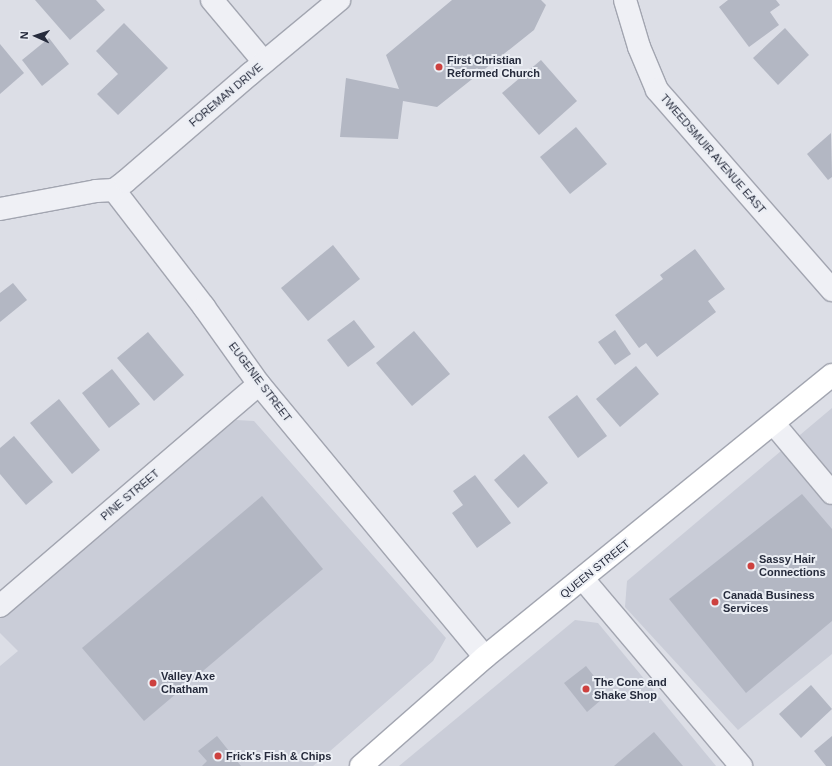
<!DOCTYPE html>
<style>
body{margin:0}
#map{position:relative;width:832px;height:766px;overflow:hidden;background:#dcdee6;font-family:Helvetica,sans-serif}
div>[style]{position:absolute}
.built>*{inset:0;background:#cacdd8}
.building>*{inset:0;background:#b3b7c3}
.roads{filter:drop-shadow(1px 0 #a2a5b0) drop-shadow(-1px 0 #a2a5b0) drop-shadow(0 1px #a2a5b0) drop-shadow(0 -1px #a2a5b0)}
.minor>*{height:22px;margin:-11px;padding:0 11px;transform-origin:11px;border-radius:11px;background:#eff0f5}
.major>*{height:22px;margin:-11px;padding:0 11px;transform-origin:11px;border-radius:11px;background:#fff}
.dots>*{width:11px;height:11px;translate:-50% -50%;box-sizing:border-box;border:2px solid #ebeef4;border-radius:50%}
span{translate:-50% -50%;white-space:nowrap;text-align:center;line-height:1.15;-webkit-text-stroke:4px #ebeef4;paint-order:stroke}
.poi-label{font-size:11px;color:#262b3c;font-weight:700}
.left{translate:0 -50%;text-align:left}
.street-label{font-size:11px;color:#262b3c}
.north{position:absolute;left:16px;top:16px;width:40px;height:40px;-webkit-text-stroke:3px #ebeef4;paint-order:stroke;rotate:273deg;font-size:11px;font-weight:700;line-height:16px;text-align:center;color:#262b3c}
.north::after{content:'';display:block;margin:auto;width:14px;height:18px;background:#262b3c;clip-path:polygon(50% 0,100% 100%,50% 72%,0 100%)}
</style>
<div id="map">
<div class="built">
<i style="clip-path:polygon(832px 408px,832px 654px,738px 730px,625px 607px,627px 581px)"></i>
<i style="clip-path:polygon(236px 420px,254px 421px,446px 638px,433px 661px,313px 766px,0 766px,0 666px,18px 651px,0 633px,0 615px)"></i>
<i style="clip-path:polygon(575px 620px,598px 623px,716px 766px,399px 766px)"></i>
</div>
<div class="building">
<i style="clip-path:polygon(35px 0,96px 0,105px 10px,70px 40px)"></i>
<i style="clip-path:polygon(452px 0,541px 0,546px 5px,534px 30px,437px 107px,403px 101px,398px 139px,340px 137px,346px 78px,399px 89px,386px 55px)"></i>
<i style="clip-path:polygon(728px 0,776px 0,780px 5px,770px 12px,779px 25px,749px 47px,719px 7px)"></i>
<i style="clip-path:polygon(124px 23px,168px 68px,118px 115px,97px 94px,118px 74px,96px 51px)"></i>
<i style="clip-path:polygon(785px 28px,809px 55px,778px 85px,753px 58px)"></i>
<i style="clip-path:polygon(49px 38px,69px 64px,42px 86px,22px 60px)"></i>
<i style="clip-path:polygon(0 44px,24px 73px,0 94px)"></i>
<i style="clip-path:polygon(541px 60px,577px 101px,539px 135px,502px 93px)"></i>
<i style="clip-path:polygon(576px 127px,607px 164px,570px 194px,540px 157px)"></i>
<i style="clip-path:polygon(831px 133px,832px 177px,828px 180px,807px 154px)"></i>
<i style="clip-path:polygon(333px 245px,360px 279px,308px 321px,281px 288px)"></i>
<i style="clip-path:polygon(695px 249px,725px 289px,708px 301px,716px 312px,657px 357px,646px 343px,639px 348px,615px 315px,663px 279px,660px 275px)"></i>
<i style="clip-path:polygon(13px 283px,27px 300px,0 322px,0 293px)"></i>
<i style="clip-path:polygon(354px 320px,375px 347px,348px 367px,327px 340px)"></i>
<i style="clip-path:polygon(615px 330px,631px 354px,615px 365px,598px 342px)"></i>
<i style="clip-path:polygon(414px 331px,450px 374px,412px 406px,376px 363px)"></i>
<i style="clip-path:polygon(148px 332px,184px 375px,154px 401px,117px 358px)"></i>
<i style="clip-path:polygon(636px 366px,659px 394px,620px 427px,596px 399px)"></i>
<i style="clip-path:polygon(112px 369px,140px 404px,109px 428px,82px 393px)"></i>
<i style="clip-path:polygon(577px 395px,607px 436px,578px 458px,548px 417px)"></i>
<i style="clip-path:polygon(59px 399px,100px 450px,72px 474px,30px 423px)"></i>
<i style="clip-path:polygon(14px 436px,53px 482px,26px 505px,0 474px,0 448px)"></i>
<i style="clip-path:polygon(524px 454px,548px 483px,518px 508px,494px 480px)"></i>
<i style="clip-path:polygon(475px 475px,511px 523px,477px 548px,452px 513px,463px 505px,453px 491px)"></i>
<i style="clip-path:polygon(802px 494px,832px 529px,832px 621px,746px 693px,669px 599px)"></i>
<i style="clip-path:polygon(262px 496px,323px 569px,144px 721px,82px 648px)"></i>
<i style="clip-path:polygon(586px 666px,608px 694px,587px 712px,564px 683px)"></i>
<i style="clip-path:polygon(811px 685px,832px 709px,801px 738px,779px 714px)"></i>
<i style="clip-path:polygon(654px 732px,683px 766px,614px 766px)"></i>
<i style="clip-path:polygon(217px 736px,241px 766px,202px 766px,207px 761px,198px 751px)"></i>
<i style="clip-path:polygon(832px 736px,832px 766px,826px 766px,814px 751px)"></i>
</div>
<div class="roads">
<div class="minor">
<i style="left:212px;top:0;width:81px;rotate:50deg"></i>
<i style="left:625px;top:0;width:49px;rotate:73.4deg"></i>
<i style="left:639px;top:47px;width:47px;rotate:67.3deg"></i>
<i style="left:657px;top:90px;width:266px;rotate:48.8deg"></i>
<i style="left:114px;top:190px;width:148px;rotate:52.4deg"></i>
<i style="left:204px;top:307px;width:95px;rotate:54.5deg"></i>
<i style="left:259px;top:384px;width:354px;rotate:50.4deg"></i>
<i style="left:0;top:209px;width:98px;rotate:-10.6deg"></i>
<i style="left:96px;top:191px;width:18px;rotate:-3deg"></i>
<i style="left:114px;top:190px;width:15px;rotate:-37deg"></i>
<i style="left:126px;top:181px;width:164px;rotate:-40.8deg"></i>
<i style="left:250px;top:74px;width:116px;rotate:-39.7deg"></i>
<i style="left:774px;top:424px;width:90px;rotate:50deg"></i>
<i style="left:583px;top:579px;width:245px;rotate:49.8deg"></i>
<i style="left:0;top:606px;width:341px;rotate:-40.6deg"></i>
</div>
<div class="major">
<i style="left:361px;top:766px;width:165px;rotate:-41.3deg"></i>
<i style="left:485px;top:657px;width:447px;rotate:-39.1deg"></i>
</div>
</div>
<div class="dots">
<i style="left:439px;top:67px;background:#cd413f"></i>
<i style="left:751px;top:566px;background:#cd413f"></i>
<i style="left:715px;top:602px;background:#cd413f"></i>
<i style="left:153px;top:683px;background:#cd413f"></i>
<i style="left:586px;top:689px;background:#cd413f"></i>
<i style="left:218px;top:756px;background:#cd413f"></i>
</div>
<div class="poi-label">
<span class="left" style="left:447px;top:67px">First Christian<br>Reformed Church</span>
<span class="left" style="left:759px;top:566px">Sassy Hair<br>Connections</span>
<span class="left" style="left:723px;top:602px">Canada Business<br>Services</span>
<span class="left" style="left:161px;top:683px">Valley Axe<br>Chatham</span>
<span class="left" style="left:594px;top:689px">The Cone and<br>Shake Shop</span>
<span class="left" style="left:226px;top:756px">Frick's Fish &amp; Chips</span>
</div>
<div class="street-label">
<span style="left:226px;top:95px;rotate:-40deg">FOREMAN DRIVE</span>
<span style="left:713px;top:154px;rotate:49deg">TWEEDSMUIR AVENUE EAST</span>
<span style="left:260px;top:382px;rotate:53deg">EUGENIE STREET</span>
<span style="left:130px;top:495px;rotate:-40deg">PINE STREET</span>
<span style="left:595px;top:569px;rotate:-39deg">QUEEN STREET</span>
</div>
<div class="north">N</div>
</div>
